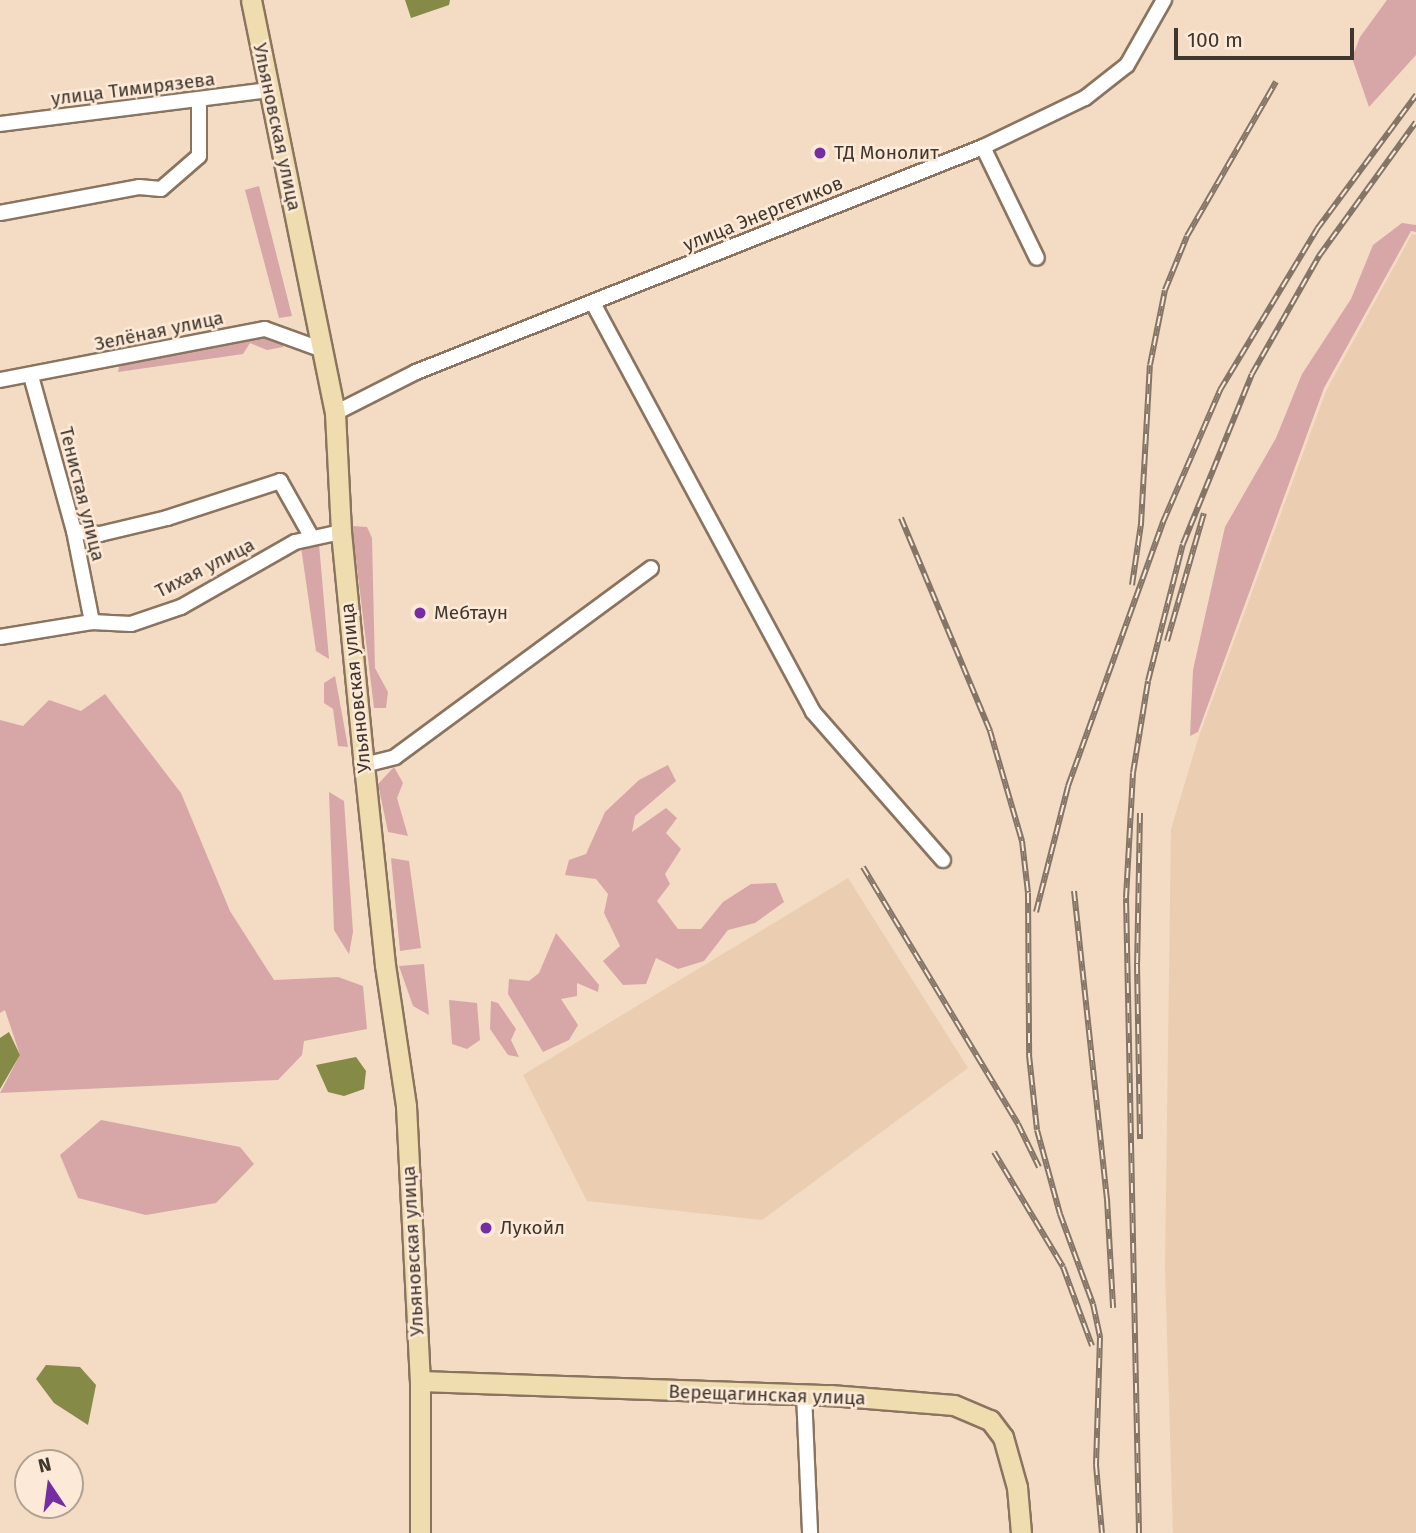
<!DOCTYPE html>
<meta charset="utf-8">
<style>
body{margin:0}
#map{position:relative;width:1416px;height:1533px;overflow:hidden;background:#f3dbc4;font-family:"Fira Sans",sans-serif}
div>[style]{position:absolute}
.built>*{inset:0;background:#ebceb1}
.green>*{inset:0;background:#d7a7a7}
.water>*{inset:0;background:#858a46}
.roads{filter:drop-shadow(2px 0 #8a745f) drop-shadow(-2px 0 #8a745f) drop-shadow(0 2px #8a745f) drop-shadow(0 -2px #8a745f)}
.minor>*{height:14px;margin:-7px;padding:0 7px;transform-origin:7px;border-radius:7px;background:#fff}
.major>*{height:19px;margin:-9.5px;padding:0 9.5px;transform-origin:9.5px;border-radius:9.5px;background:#efddb0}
.rail>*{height:6px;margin-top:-3px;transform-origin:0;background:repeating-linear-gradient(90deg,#fde9d7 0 10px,#847567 0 20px);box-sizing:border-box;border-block:2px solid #847567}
.dots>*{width:19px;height:19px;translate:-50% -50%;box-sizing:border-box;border:4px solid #fde9d7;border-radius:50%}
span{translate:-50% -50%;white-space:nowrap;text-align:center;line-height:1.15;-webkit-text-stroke:5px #fde9d7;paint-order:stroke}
.street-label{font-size:19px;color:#3f362d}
.poi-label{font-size:19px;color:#3f362d}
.left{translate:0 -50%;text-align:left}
.north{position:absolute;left:14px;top:1449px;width:70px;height:70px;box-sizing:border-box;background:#fde9d7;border:2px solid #b1a193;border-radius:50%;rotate:347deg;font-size:19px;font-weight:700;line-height:28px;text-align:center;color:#3f362d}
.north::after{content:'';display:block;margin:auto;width:24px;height:32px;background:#742ea2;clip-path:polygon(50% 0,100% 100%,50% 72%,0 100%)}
.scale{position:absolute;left:1174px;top:28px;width:180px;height:32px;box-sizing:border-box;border:4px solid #3f362d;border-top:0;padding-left:9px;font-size:21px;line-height:24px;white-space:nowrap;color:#3f362d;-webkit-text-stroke:5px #fde9d7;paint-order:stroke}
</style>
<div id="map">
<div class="built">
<i style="clip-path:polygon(1412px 234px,1416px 235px,1416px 1533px,1173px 1533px,1165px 1268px,1171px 829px,1199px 736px,1326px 391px)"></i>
<i style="clip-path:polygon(848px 878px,968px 1068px,762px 1220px,587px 1201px,523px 1075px)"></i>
</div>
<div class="green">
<i style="clip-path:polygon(1387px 0,1416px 0,1416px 55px,1369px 107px,1352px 58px,1360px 37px)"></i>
<i style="clip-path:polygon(259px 186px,292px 316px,279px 318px,245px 190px)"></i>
<i style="clip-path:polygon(1402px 223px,1416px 225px,1416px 232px,1411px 231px,1324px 388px,1198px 732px,1190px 736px,1193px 670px,1225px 527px,1276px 438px,1302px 374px,1351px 299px,1373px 245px)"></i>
<i style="clip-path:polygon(257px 335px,285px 341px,283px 347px,267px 350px,250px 343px,243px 354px,118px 372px,120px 363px)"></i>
<i style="clip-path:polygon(352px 526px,367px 527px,372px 538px,375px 668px,388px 692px,386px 708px,374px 708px)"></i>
<i style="clip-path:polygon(319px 544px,329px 659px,316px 651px,301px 547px)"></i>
<i style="clip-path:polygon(335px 676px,348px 747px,338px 746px,333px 709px,324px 703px,324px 683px)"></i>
<i style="clip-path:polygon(105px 694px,181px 793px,230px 911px,274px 980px,338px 977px,363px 986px,367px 1029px,304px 1041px,302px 1055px,278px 1080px,0 1093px,20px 1055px,5px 1010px,0 1013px,0 720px,23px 726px,49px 700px,81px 711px)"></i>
<i style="clip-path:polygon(668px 765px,676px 781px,635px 816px,632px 832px,666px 808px,677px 818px,666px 833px,681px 849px,665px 874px,670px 884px,657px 901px,678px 929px,701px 929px,723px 902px,751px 884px,776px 883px,784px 902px,755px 923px,728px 930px,704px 961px,678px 969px,656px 958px,646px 984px,623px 985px,603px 961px,620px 946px,604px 913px,608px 894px,596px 879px,565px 875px,569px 860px,586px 854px,605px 812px,639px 780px)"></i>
<i style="clip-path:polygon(394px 767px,403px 783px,397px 798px,408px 836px,388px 832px,378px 784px)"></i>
<i style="clip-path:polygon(329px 792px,344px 801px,353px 932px,349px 954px,334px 930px)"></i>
<i style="clip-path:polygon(391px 858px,409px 861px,421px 948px,400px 951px)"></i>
<i style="clip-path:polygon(556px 933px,599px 985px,598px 992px,577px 983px,577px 996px,561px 999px,578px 1025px,569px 1040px,543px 1052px,508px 994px,509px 979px,529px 981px,539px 973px)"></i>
<i style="clip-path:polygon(424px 964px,429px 1015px,413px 1006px,399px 966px)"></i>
<i style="clip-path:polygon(449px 1000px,477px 1003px,480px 1040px,467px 1049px,452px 1044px)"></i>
<i style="clip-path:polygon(491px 1001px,498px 1003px,516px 1029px,511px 1040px,519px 1057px,508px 1055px,490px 1029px)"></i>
<i style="clip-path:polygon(101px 1120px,240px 1147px,254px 1164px,216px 1203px,146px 1215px,78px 1198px,60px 1155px)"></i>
</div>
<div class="water">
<i style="clip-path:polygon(405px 0,450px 0,449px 5px,411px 18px)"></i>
<i style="clip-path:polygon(9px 1032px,20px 1055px,0 1089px,0 1038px)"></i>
<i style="clip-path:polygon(356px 1057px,366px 1071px,364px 1089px,344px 1096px,328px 1092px,316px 1065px)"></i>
<i style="clip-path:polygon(46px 1365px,80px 1367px,96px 1385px,88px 1425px,54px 1403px,36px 1379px)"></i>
</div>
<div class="roads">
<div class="minor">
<i style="left:0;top:124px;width:272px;rotate:-7.2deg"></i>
<i style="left:983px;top:147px;width:123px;rotate:64.1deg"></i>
<i style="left:0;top:213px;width:141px;rotate:-10.6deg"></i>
<i style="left:139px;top:187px;width:22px;rotate:5deg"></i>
<i style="left:161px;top:189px;width:50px;rotate:-41deg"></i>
<i style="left:199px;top:156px;width:55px;rotate:-90deg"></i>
<i style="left:593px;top:303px;width:464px;rotate:61.7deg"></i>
<i style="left:813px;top:712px;width:197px;rotate:48.7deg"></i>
<i style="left:31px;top:376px;width:161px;rotate:74.5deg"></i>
<i style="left:74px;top:531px;width:93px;rotate:78.8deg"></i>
<i style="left:0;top:380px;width:270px;rotate:-10.9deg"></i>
<i style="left:265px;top:329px;width:62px;rotate:19.9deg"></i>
<i style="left:335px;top:413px;width:91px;rotate:-26.8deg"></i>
<i style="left:416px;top:372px;width:610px;rotate:-21.64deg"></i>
<i style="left:983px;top:147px;width:113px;rotate:-25.7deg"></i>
<i style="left:1085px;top:98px;width:53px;rotate:-38.2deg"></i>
<i style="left:1127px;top:65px;width:75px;rotate:-60.4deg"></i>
<i style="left:74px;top:531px;width:26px;rotate:7deg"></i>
<i style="left:100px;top:534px;width:69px;rotate:-13.4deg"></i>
<i style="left:167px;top:518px;width:119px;rotate:-18.1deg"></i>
<i style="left:280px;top:481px;width:63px;rotate:60.6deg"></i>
<i style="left:0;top:637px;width:93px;rotate:-9.3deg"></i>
<i style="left:92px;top:622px;width:39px;rotate:3deg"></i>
<i style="left:131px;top:624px;width:53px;rotate:-18.8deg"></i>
<i style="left:181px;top:607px;width:131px;rotate:-29.7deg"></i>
<i style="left:295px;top:542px;width:47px;rotate:-12.3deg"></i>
<i style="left:364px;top:765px;width:32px;rotate:-14deg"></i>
<i style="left:395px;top:757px;width:318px;rotate:-36.4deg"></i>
<i style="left:804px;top:1394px;width:139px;rotate:87.5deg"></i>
</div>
<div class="major">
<i style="left:251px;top:0;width:421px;rotate:78.5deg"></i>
<i style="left:335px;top:413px;width:119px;rotate:87.1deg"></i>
<i style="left:341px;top:532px;width:234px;rotate:84.4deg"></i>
<i style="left:364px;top:765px;width:201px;rotate:84deg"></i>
<i style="left:385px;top:965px;width:143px;rotate:81.5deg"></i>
<i style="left:406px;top:1106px;width:275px;rotate:87.1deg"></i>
<i style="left:420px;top:1381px;width:152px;rotate:90deg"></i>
<i style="left:420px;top:1381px;width:410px;rotate:2deg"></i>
<i style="left:830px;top:1395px;width:124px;rotate:4.6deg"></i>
<i style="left:954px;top:1405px;width:39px;rotate:23deg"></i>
<i style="left:990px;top:1420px;width:21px;rotate:53deg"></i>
<i style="left:1003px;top:1437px;width:52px;rotate:74.4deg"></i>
<i style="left:1017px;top:1487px;width:46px;rotate:85deg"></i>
</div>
</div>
<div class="rail">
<i style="left:901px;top:518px;width:231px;rotate:67.3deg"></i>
<i style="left:990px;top:731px;width:115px;rotate:73.8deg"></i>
<i style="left:1022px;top:841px;width:52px;rotate:83.4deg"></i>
<i style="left:1028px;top:893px;width:162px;rotate:89.6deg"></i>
<i style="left:1029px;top:1055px;width:75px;rotate:83.9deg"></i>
<i style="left:1037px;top:1130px;width:87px;rotate:74.7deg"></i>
<i style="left:1060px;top:1214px;width:96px;rotate:69.9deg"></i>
<i style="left:1093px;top:1304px;width:35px;rotate:78deg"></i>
<i style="left:1100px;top:1338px;width:127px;rotate:91.8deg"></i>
<i style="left:1096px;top:1465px;width:68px;rotate:85deg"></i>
<i style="left:1132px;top:585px;width:62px;rotate:-81.6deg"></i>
<i style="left:1141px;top:524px;width:159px;rotate:-86.8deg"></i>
<i style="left:1150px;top:365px;width:76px;rotate:-78.7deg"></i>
<i style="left:1165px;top:290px;width:58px;rotate:-67.8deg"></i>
<i style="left:1187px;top:236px;width:178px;rotate:-60deg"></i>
<i style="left:1167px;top:641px;width:133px;rotate:-73.9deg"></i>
<i style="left:1140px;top:813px;width:151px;rotate:91.1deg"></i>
<i style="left:1137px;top:964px;width:175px;rotate:89deg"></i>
<i style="left:863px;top:867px;width:300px;rotate:58.9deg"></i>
<i style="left:1018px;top:1124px;width:48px;rotate:64deg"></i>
<i style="left:1074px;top:891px;width:310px;rotate:83.9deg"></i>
<i style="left:1107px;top:1199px;width:109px;rotate:86.8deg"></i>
<i style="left:1036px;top:912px;width:130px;rotate:-75.7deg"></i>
<i style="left:1068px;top:786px;width:281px;rotate:-70.2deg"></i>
<i style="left:1163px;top:522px;width:144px;rotate:-66.6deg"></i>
<i style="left:1220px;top:390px;width:188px;rotate:-58.9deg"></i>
<i style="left:1317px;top:229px;width:167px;rotate:-53.5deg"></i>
<i style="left:994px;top:1152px;width:134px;rotate:59deg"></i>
<i style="left:1063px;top:1267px;width:84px;rotate:69.8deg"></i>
<i style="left:1139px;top:1533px;width:635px;rotate:-91.17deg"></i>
<i style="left:1126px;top:898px;width:125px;rotate:-86.8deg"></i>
<i style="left:1133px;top:773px;width:93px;rotate:-80.7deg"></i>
<i style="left:1148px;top:681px;width:141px;rotate:-75.7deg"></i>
<i style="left:1183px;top:544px;width:183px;rotate:-67.9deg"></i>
<i style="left:1252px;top:374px;width:136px;rotate:-60.4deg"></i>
<i style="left:1319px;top:256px;width:165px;rotate:-54.1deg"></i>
</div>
<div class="dots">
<i style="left:820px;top:153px;background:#742ea2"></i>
<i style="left:420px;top:613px;background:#742ea2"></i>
<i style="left:486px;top:1228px;background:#742ea2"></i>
</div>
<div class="street-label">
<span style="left:133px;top:89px;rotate:-7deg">улица Тимирязева</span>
<span style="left:277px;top:127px;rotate:78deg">Ульяновская улица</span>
<span style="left:763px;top:214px;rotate:-22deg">улица Энергетиков</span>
<span style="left:159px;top:331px;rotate:-12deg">Зелёная улица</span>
<span style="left:82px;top:494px;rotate:76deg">Тенистая улица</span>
<span style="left:205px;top:568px;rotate:-27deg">Тихая улица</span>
<span style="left:356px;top:688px;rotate:-96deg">Ульяновская улица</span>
<span style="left:413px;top:1251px;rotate:-93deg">Ульяновская улица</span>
<span style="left:767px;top:1395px;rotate:2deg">Верещагинская улица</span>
</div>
<div class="poi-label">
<span class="left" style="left:834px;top:153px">ТД Монолит</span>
<span class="left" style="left:434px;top:613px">Мебтаун</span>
<span class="left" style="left:500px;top:1228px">Лукойл</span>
</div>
<div class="north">N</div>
<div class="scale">100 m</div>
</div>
